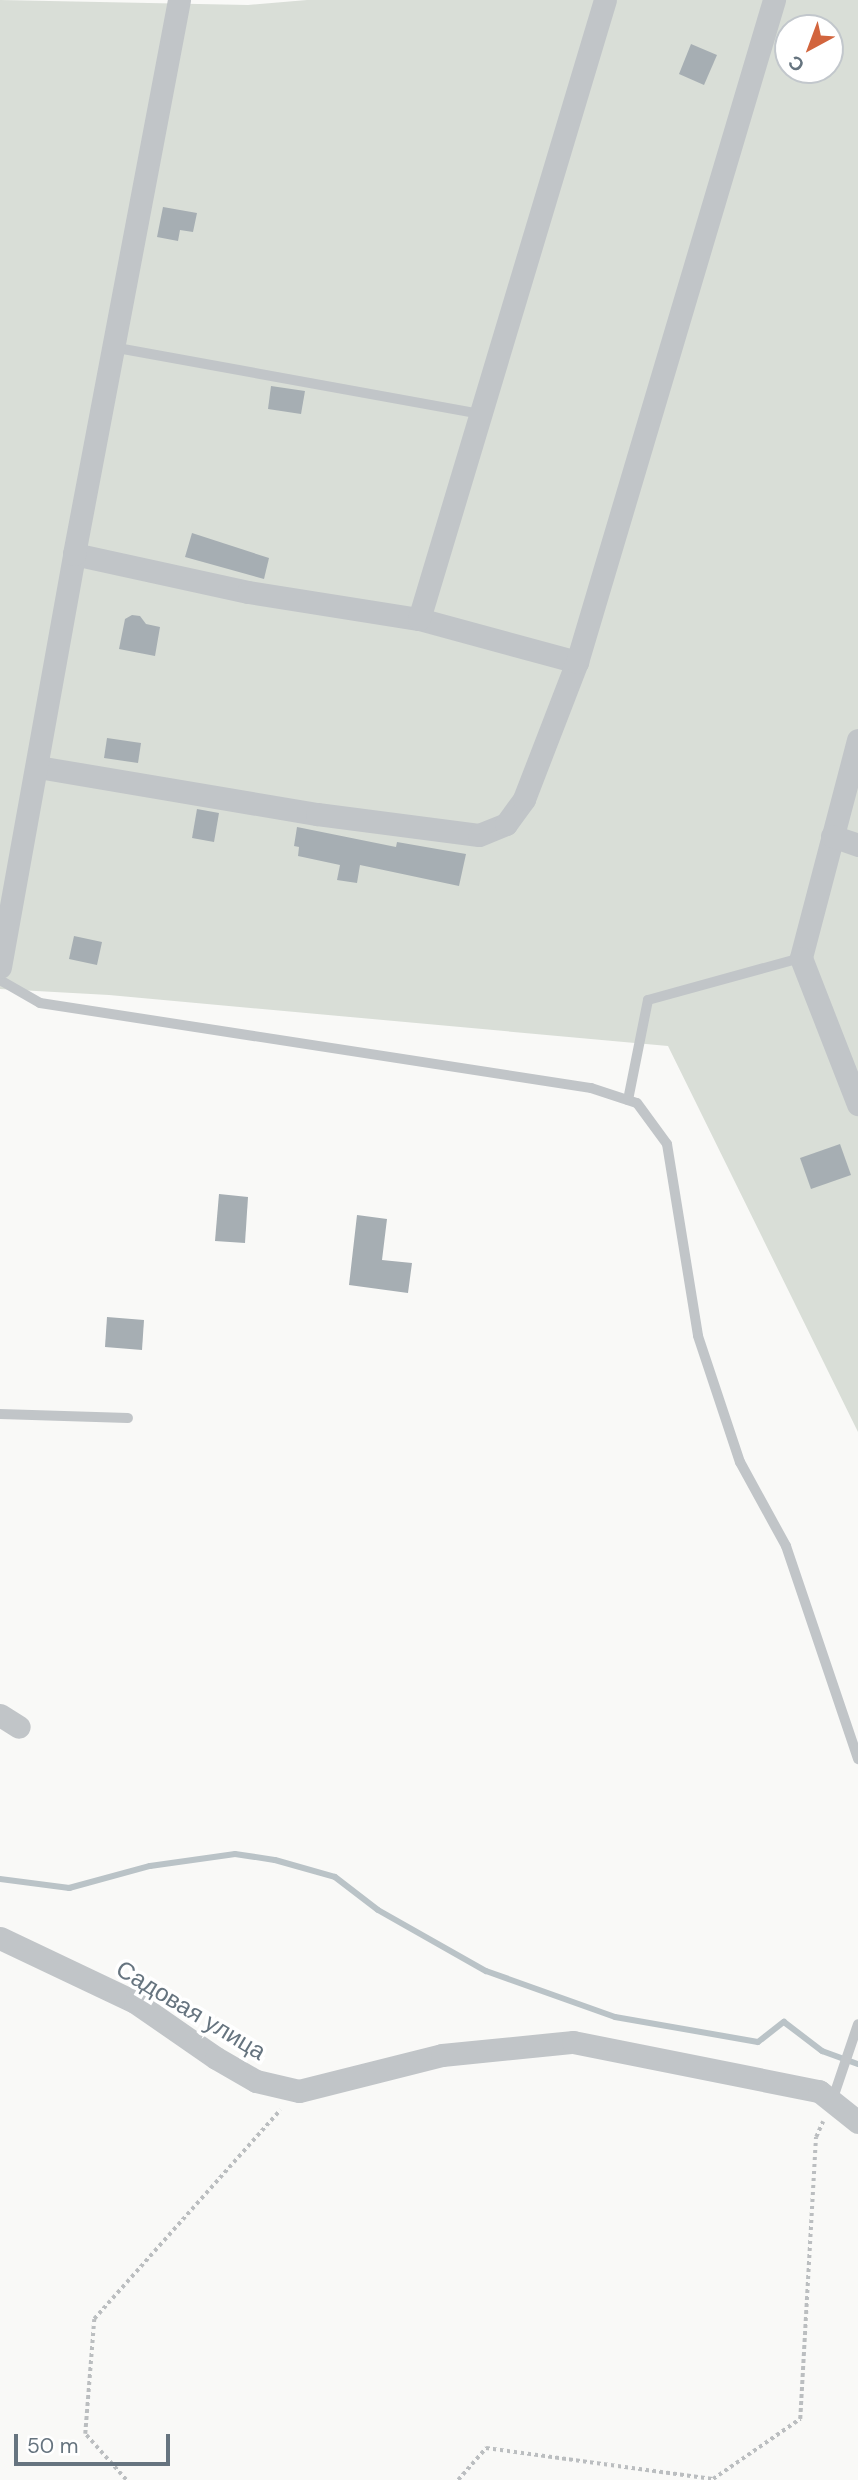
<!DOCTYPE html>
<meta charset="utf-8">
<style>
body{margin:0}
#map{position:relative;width:858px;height:2480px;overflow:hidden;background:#f9f9f7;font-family:"DM Sans",sans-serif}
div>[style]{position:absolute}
.green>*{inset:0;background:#d9ded7}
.stream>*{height:6px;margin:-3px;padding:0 3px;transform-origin:3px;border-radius:3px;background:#bac3c7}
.building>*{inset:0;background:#a6aeb3}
.path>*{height:3.5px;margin-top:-1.75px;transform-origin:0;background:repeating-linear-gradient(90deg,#bbbec0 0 3.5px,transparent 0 7px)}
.service>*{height:10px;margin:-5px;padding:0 5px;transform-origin:5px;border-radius:5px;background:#c1c5c8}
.minor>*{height:23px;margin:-11.5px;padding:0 11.5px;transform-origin:11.5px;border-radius:11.5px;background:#c1c5c8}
span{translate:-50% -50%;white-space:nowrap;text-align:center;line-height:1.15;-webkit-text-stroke:7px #fff;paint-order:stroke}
.street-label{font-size:24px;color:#66747f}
.north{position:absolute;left:774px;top:14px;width:70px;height:70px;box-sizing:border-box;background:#fff;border:2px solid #c2c7cc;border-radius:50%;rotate:221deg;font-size:19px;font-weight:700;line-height:28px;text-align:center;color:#66747f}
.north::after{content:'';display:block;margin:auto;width:24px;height:32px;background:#d2653e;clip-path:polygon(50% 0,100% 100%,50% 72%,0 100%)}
.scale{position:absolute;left:14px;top:2434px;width:156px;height:32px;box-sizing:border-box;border:4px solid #66747f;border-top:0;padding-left:9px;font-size:21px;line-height:24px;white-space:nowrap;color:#66747f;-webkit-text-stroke:5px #fff;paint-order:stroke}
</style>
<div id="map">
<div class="green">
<i style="clip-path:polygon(evenodd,0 0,248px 5px,307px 0,858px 0,858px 1432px,668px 1046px,109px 995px,0 989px,0 0,788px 28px,830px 28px,830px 70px,788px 70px,788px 28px)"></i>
</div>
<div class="stream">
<i style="left:0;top:1879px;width:70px;rotate:7.4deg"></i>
<i style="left:69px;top:1888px;width:84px;rotate:-15.2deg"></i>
<i style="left:150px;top:1866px;width:86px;rotate:-8deg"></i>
<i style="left:235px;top:1854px;width:40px;rotate:8.5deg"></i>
<i style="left:275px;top:1860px;width:62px;rotate:15.8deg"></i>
<i style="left:335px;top:1877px;width:54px;rotate:37.5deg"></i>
<i style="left:378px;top:1910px;width:124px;rotate:29.5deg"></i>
<i style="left:486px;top:1971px;width:137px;rotate:19.6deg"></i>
<i style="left:615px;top:2017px;width:145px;rotate:9.9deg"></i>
<i style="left:758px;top:2042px;width:33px;rotate:-38deg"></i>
<i style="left:784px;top:2022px;width:48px;rotate:37.3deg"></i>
<i style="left:822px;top:2051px;width:38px;rotate:20deg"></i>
</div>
<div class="building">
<i style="clip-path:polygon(691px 44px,717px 55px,704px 85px,679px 74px)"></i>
<i style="clip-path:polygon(163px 207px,197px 213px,193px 232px,180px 230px,178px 241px,157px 237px)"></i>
<i style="clip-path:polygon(271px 386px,305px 391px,301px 414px,268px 409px)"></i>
<i style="clip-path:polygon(192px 533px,269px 558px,264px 579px,185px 557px)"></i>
<i style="clip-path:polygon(132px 615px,140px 616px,146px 624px,160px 627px,155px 656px,119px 649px,125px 619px)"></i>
<i style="clip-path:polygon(107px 738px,141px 743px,138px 763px,104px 758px)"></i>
<i style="clip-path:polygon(197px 809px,219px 813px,214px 842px,192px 838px)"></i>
<i style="clip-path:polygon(297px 827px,396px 847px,397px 842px,466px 854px,459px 886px,360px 865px,357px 883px,337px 880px,340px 865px,298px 856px,299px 847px,294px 846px)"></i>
<i style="clip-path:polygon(74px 936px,102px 942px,97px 965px,69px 959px)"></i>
<i style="clip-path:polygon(840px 1144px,851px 1175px,811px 1189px,800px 1158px)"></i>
<i style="clip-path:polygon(219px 1194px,248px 1197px,245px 1243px,215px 1241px)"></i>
<i style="clip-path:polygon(357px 1215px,387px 1219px,382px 1260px,412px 1263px,408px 1293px,349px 1285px)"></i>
<i style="clip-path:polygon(107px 1317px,144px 1320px,142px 1350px,105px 1347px)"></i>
</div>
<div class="path">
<i style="left:126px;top:2480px;width:62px;rotate:-131.7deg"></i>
<i style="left:85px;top:2434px;width:115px;rotate:-85.5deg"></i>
<i style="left:94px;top:2319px;width:280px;rotate:-48.3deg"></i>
<i style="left:458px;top:2480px;width:43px;rotate:-48.8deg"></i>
<i style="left:486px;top:2448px;width:229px;rotate:7.8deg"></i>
<i style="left:713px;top:2479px;width:106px;rotate:-34.6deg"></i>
<i style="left:800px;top:2419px;width:282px;rotate:-86.8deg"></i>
<i style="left:816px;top:2137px;width:17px;rotate:-66deg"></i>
</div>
<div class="service">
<i style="left:112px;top:347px;width:374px;rotate:10.3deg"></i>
<i style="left:0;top:980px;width:46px;rotate:29.9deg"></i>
<i style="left:40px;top:1003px;width:558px;rotate:8.77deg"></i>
<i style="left:591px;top:1088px;width:48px;rotate:18.1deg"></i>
<i style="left:637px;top:1103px;width:51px;rotate:53.8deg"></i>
<i style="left:667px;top:1144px;width:194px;rotate:80.8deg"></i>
<i style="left:698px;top:1336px;width:133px;rotate:71.6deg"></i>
<i style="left:740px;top:1462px;width:96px;rotate:61.3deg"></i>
<i style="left:786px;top:1546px;width:225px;rotate:71.3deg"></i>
<i style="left:628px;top:1100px;width:102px;rotate:-78.7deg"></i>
<i style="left:648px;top:1000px;width:159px;rotate:-15.4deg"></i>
<i style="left:0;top:1414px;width:128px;rotate:1.8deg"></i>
<i style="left:832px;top:2101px;width:81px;rotate:-71.3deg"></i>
</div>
<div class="minor">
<i style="left:74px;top:554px;width:178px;rotate:12.3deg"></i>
<i style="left:248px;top:592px;width:173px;rotate:9deg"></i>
<i style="left:419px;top:619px;width:164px;rotate:15.2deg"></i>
<i style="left:419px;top:619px;width:646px;rotate:-73.28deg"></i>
<i style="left:858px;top:740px;width:225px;rotate:104.7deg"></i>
<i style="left:801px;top:958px;width:157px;rotate:68.7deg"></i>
<i style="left:38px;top:767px;width:283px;rotate:9.6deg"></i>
<i style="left:317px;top:814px;width:163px;rotate:7.4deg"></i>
<i style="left:479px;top:835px;width:29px;rotate:-22deg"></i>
<i style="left:506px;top:824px;width:31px;rotate:-54deg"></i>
<i style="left:524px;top:799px;width:147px;rotate:-68.9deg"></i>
<i style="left:577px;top:662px;width:691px;rotate:-73.43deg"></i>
<i style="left:832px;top:836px;width:28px;rotate:19deg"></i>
<i style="left:0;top:967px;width:420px;rotate:-79.8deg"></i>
<i style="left:74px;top:554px;width:564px;rotate:-79.27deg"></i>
<i style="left:0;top:1715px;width:22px;rotate:32deg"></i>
<i style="left:0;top:1938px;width:149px;rotate:25.4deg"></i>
<i style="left:135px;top:2002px;width:98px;rotate:34.7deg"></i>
<i style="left:216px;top:2058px;width:46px;rotate:29.9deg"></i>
<i style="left:256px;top:2081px;width:44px;rotate:13.1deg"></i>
<i style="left:299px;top:2091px;width:147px;rotate:-14.1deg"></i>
<i style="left:442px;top:2055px;width:132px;rotate:-5.7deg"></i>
<i style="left:573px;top:2042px;width:251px;rotate:11.3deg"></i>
<i style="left:819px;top:2091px;width:50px;rotate:38.5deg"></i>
</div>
<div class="street-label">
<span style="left:191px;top:2010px;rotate:31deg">Садовая улица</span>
</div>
<div class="north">С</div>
<div class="scale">50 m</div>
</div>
